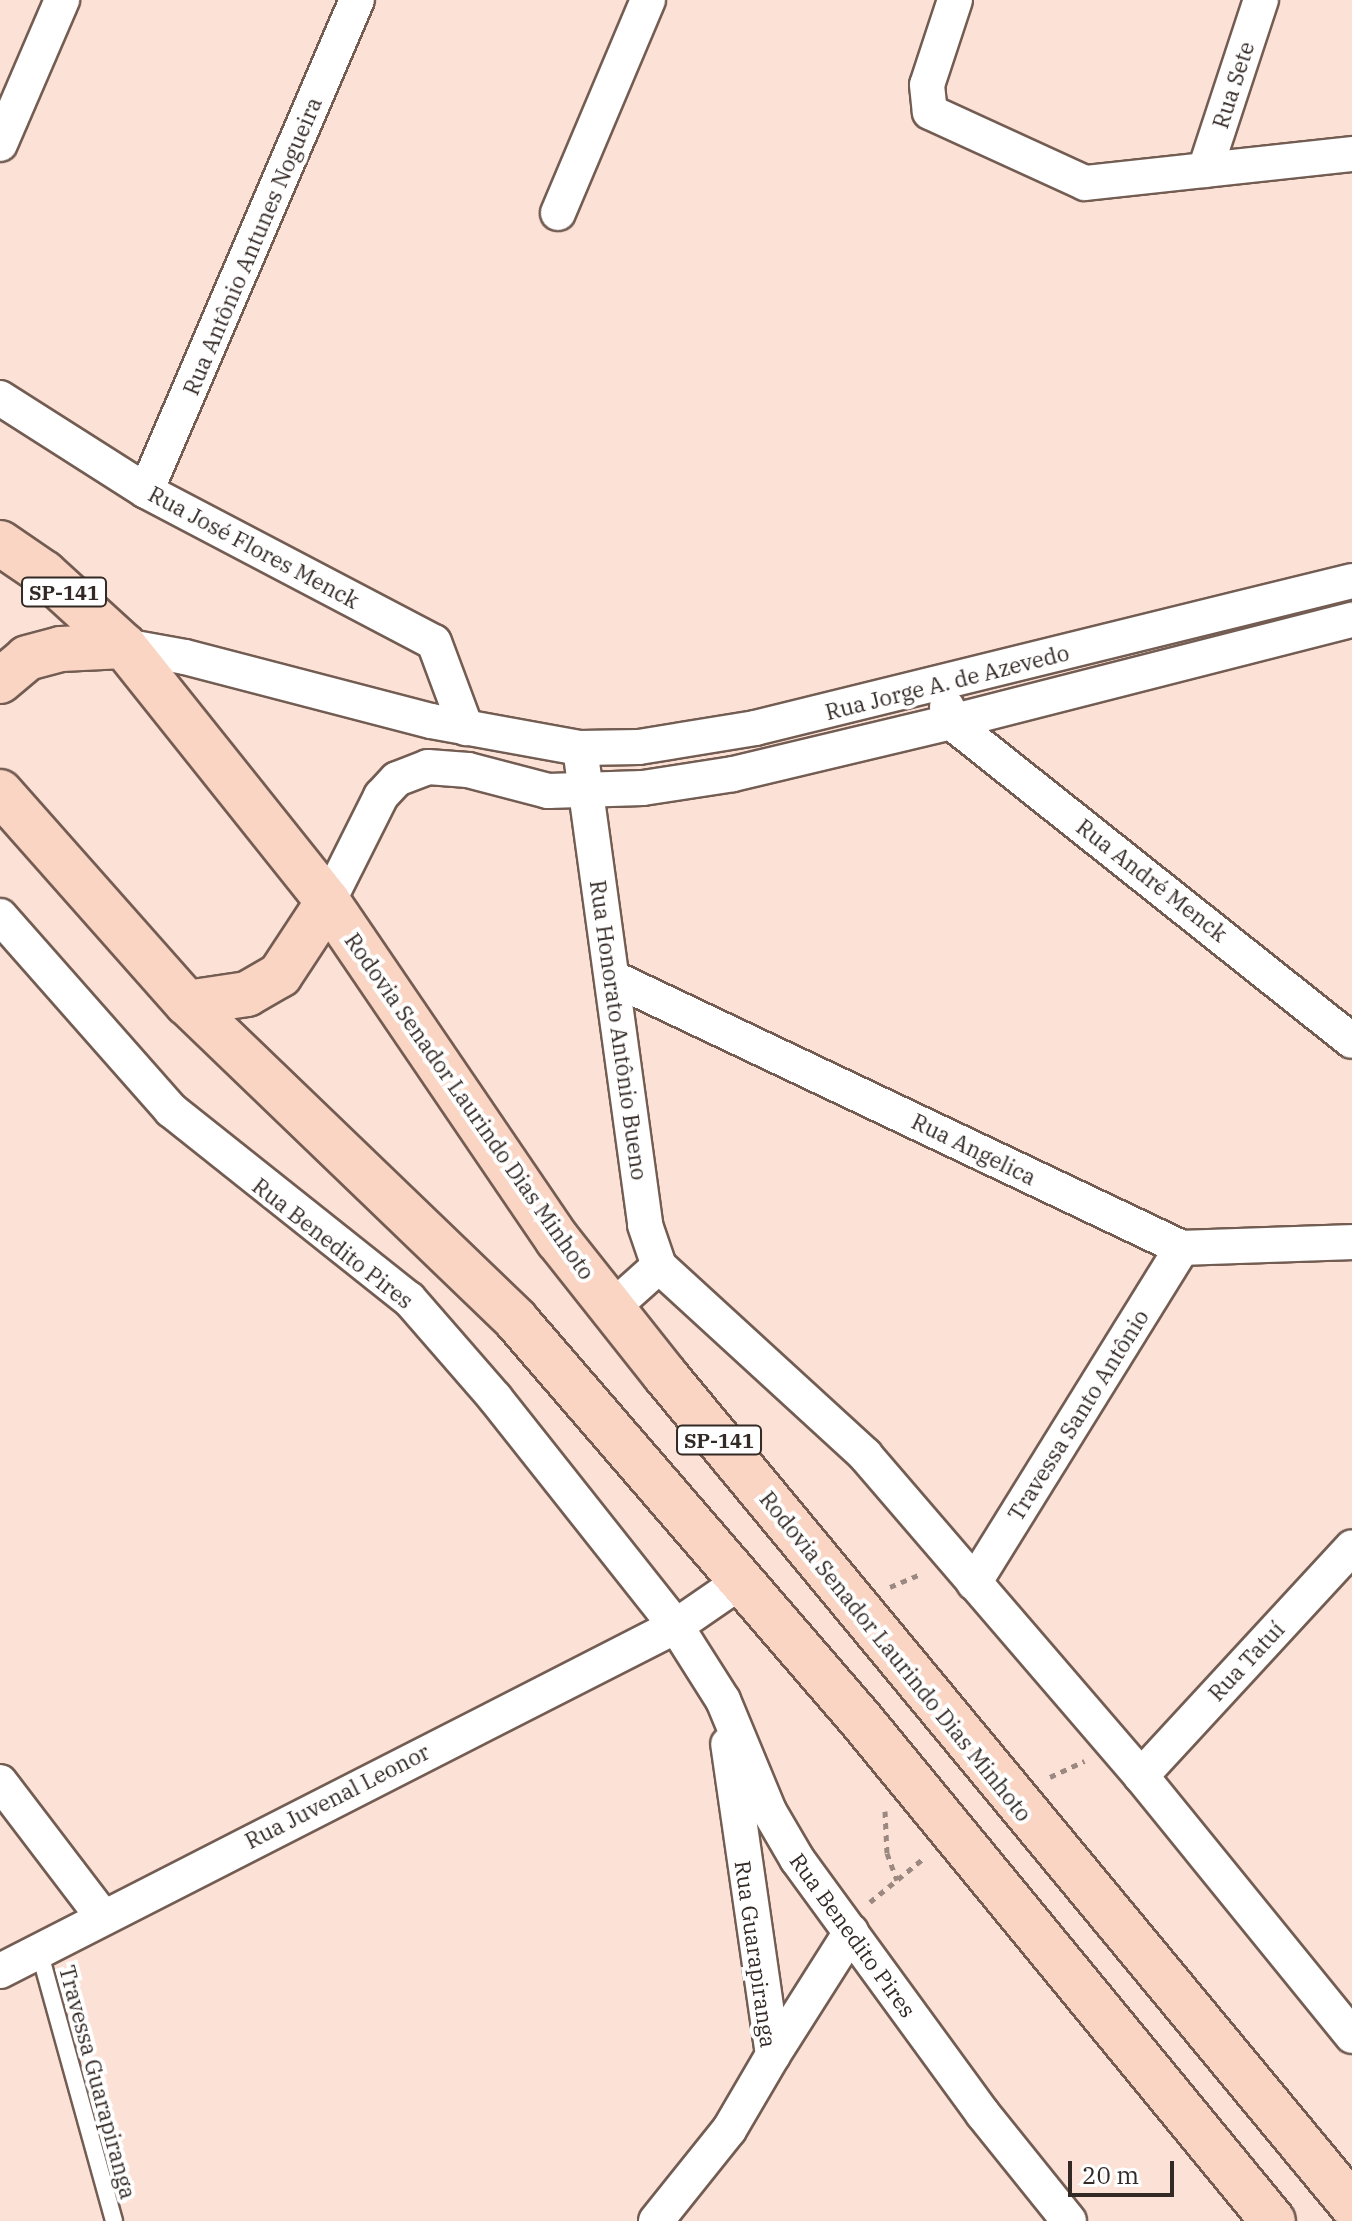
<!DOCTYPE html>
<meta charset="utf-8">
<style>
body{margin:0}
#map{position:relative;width:1352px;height:2221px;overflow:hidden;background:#fbe1d6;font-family:"IBM Plex Serif",serif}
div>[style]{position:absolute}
.path>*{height:5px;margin-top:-2.5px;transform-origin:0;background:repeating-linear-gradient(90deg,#9b8981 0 6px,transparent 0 12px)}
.roads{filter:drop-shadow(2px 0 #735d53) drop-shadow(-2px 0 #735d53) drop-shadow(0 2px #735d53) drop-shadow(0 -2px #735d53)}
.lane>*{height:16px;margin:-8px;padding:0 8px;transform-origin:8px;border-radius:8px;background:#fff}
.street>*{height:34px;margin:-17px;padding:0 17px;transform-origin:17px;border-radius:17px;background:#fff}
.primary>*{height:44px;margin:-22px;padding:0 22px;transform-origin:22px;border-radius:22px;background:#fad5c4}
span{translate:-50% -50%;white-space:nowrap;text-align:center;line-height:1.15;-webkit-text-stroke:8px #fff;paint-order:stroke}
.shield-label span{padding:2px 6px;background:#fff;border:2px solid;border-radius:6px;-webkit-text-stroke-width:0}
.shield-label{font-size:20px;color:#332925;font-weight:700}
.street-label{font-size:22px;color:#332925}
.scale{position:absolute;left:1068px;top:2161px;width:106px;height:36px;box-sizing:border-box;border:4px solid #332925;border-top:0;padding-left:10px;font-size:24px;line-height:28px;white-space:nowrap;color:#332925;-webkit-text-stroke:6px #fff;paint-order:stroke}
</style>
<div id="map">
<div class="path">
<i style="left:890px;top:1587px;width:34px;rotate:-23deg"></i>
<i style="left:1050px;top:1777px;width:38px;rotate:-25deg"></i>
<i style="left:885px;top:1811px;width:42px;rotate:87.3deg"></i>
<i style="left:887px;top:1853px;width:29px;rotate:70deg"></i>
<i style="left:870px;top:1902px;width:70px;rotate:-39.2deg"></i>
</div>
<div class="roads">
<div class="lane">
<i style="left:40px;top:1954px;width:277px;rotate:74.5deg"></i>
</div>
<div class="street">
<i style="left:955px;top:0;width:89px;rotate:108.2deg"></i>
<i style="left:927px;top:85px;width:27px;rotate:84deg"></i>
<i style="left:930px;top:112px;width:170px;rotate:24.6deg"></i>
<i style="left:1085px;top:183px;width:269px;rotate:-6.2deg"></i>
<i style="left:0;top:144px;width:157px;rotate:-66.7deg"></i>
<i style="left:1205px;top:170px;width:179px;rotate:-71.8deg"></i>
<i style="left:558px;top:213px;width:231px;rotate:-67.1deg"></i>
<i style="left:0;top:398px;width:173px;rotate:32.5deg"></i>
<i style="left:146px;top:491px;width:325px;rotate:27.7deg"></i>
<i style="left:434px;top:642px;width:92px;rotate:69.6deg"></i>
<i style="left:146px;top:491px;width:534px;rotate:-66.75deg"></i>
<i style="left:124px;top:646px;width:62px;rotate:10.2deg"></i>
<i style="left:185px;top:657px;width:254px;rotate:14.6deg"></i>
<i style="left:431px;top:721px;width:151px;rotate:10.3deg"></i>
<i style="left:580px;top:748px;width:59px;rotate:-1deg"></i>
<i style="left:639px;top:747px;width:118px;rotate:-9.3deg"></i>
<i style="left:755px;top:728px;width:615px;rotate:-13.83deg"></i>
<i style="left:947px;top:707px;width:16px;rotate:75deg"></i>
<i style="left:951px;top:722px;width:512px;rotate:38.5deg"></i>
<i style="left:580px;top:748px;width:481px;rotate:82.2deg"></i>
<i style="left:645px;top:1225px;width:43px;rotate:71.1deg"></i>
<i style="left:659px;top:1266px;width:280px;rotate:42.5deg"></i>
<i style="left:865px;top:1455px;width:423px;rotate:49.3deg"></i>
<i style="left:1141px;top:1776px;width:335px;rotate:50.9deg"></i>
<i style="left:328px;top:902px;width:119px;rotate:-63.4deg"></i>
<i style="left:381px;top:796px;width:23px;rotate:-47deg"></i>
<i style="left:397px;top:779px;width:33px;rotate:-21deg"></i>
<i style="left:428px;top:767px;width:40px;rotate:4.3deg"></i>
<i style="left:468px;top:770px;width:83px;rotate:14.7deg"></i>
<i style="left:548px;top:791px;width:95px;rotate:-1.8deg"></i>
<i style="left:643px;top:788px;width:91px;rotate:-8.8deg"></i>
<i style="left:733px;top:774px;width:224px;rotate:-13.4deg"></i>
<i style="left:951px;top:722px;width:414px;rotate:-14.3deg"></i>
<i style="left:0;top:916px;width:259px;rotate:48.6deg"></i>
<i style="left:171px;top:1110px;width:304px;rotate:38.5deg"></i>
<i style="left:409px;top:1299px;width:131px;rotate:49deg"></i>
<i style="left:495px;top:1398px;width:291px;rotate:51.6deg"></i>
<i style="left:676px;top:1626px;width:759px;rotate:152.96deg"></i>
<i style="left:613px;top:978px;width:630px;rotate:25.39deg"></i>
<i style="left:1182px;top:1248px;width:170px;rotate:-2deg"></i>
<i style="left:612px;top:1308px;width:63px;rotate:-41.8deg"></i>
<i style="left:740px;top:1582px;width:78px;rotate:145.5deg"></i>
<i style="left:676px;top:1626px;width:88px;rotate:57.6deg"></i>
<i style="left:723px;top:1700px;width:120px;rotate:67.5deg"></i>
<i style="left:769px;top:1811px;width:56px;rotate:59.7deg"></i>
<i style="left:797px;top:1859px;width:316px;rotate:53.9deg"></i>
<i style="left:983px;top:2114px;width:137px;rotate:51.2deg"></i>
<i style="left:974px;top:1583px;width:394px;rotate:-58.2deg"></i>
<i style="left:1141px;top:1776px;width:311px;rotate:-47.3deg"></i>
<i style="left:0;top:1782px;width:168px;rotate:52.7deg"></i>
<i style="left:773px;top:2055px;width:146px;rotate:-57.6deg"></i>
<i style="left:656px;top:2221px;width:117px;rotate:-51.3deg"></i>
<i style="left:729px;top:2130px;width:87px;rotate:-59.6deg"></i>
<i style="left:773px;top:2055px;width:314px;rotate:-98.2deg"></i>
</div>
<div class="primary">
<i style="left:0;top:543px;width:53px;rotate:34.3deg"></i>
<i style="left:44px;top:573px;width:108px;rotate:42.4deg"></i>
<i style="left:124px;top:646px;width:327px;rotate:51.4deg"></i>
<i style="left:328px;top:902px;width:409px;rotate:55.8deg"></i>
<i style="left:558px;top:1240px;width:172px;rotate:51.6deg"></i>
<i style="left:665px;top:1375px;width:1077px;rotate:50.39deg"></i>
<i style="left:0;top:681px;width:35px;rotate:-40deg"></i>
<i style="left:27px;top:658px;width:35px;rotate:-15deg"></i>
<i style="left:61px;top:649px;width:63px;rotate:-2.7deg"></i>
<i style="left:0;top:792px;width:282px;rotate:48.5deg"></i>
<i style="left:187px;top:1003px;width:457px;rotate:43.9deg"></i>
<i style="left:516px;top:1320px;width:530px;rotate:49.21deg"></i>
<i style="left:862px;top:1721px;width:647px;rotate:50.58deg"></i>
<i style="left:187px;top:1003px;width:61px;rotate:-8.5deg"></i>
<i style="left:247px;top:994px;width:38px;rotate:-30deg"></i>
<i style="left:280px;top:975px;width:87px;rotate:-56.7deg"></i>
</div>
</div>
<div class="shield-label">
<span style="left:64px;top:592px">SP-141</span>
<span style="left:719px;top:1440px">SP-141</span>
</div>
<div class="street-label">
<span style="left:1233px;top:85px;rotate:-72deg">Rua Sete</span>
<span style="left:252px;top:246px;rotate:-67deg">Rua Antônio Antunes Nogueira</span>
<span style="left:254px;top:547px;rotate:28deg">Rua José Flores Menck</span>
<span style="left:947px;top:682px;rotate:-14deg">Rua Jorge A. de Azevedo</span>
<span style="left:1152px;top:880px;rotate:38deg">Rua André Menck</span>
<span style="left:619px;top:1030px;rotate:82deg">Rua Honorato Antônio Bueno</span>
<span style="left:470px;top:1106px;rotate:55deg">Rodovia Senador Laurindo Dias Minhoto</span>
<span style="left:974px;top:1149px;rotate:26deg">Rua Angelica</span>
<span style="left:333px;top:1243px;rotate:38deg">Rua Benedito Pires</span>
<span style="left:1078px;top:1415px;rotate:-58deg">Travessa Santo Antônio</span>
<span style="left:896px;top:1656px;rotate:51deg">Rodovia Senador Laurindo Dias Minhoto</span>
<span style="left:1246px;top:1661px;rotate:-47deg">Rua Tatuí</span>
<span style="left:337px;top:1796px;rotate:-27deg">Rua Juvenal Leonor</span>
<span style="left:853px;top:1935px;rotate:54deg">Rua Benedito Pires</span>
<span style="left:756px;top:1954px;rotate:82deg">Rua Guarapiranga</span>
<span style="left:98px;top:2082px;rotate:75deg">Travessa Guarapiranga</span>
</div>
<div class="scale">20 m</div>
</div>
